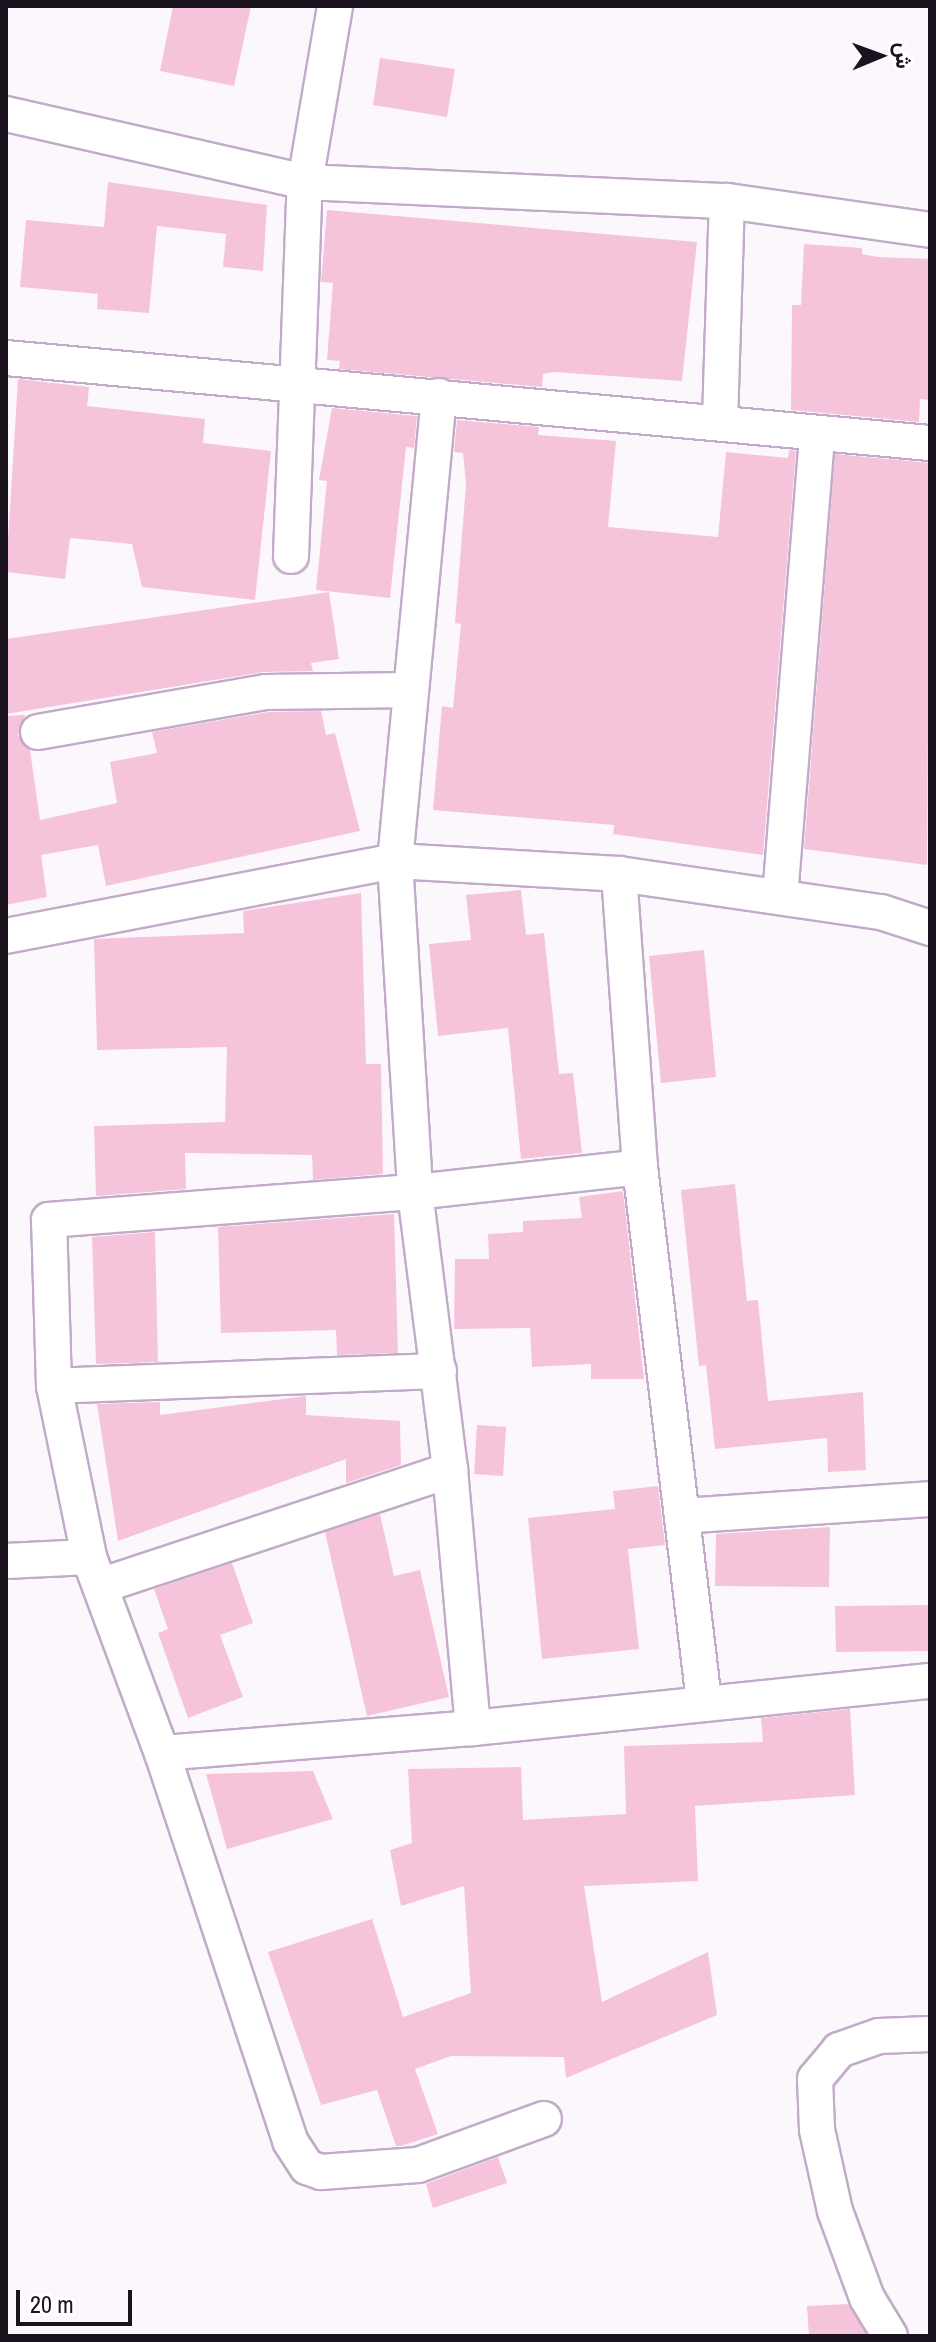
<!DOCTYPE html>
<meta charset="utf-8">
<style>
body{margin:0}
#map{position:relative;width:936px;height:2342px;overflow:hidden;background:#fcf7fd;font-family:"Archivo Narrow",Vazirmatn,sans-serif}
div>[style]{position:absolute}
.building>*{inset:0;background:#f6c4da}
.roads{filter:drop-shadow(2px 0 #c2abc9) drop-shadow(-2px 0 #c2abc9) drop-shadow(0 2px #c2abc9) drop-shadow(0 -2px #c2abc9)}
.minor>*{height:34px;margin:-17px;padding:0 17px;transform-origin:17px;border-radius:17px;background:#fff}
span{translate:-50% -50%;white-space:nowrap;text-align:center;line-height:1.15;-webkit-text-stroke:6px #fff;paint-order:stroke}
.frame{position:absolute;inset:0;border:8px solid #1a121c;pointer-events:none}
.north{position:absolute;left:840px;top:16px;width:80px;height:80px;-webkit-text-stroke:6px #fff;paint-order:stroke;rotate:89deg;font-size:22px;font-weight:700;line-height:32px;text-align:center;color:#1a121c}
.north::after{content:'';display:block;margin:auto;width:28px;height:36px;background:#1a121c;clip-path:polygon(50% 0,100% 100%,50% 72%,0 100%)}
.scale{position:absolute;left:16px;top:2290px;width:116px;height:36px;box-sizing:border-box;border:4px solid #1a121c;border-top:0;padding-left:10px;font-size:24px;line-height:28px;white-space:nowrap;color:#1a121c;-webkit-text-stroke:6px #fff;paint-order:stroke}
</style>
<div id="map">
<div class="building">
<i style="clip-path:polygon(173px 6px,251px 6px,234px 86px,160px 71px)"></i>
<i style="clip-path:polygon(380px 58px,455px 69px,447px 117px,373px 105px)"></i>
<i style="clip-path:polygon(108px 182px,267px 205px,263px 271px,223px 267px,226px 234px,157px 226px,149px 313px,97px 309px,98px 294px,20px 287px,26px 220px,104px 227px)"></i>
<i style="clip-path:polygon(327px 210px,697px 242px,682px 381px,554px 372px,543px 374px,542px 387px,339px 369px,340px 361px,327px 360px,333px 283px,321px 282px)"></i>
<i style="clip-path:polygon(804px 244px,862px 248px,862px 254px,878px 257px,930px 259px,930px 400px,920px 399px,919px 422px,791px 410px,792px 305px,801px 305px)"></i>
<i style="clip-path:polygon(18px 379px,89px 387px,87px 406px,205px 419px,203px 443px,271px 451px,255px 600px,142px 587px,132px 544px,70px 538px,65px 579px,6px 572px)"></i>
<i style="clip-path:polygon(332px 408px,417px 416px,414px 448px,406px 447px,390px 598px,316px 590px,327px 481px,319px 480px)"></i>
<i style="clip-path:polygon(457px 420px,539px 427px,538px 435px,616px 441px,608px 527px,718px 537px,726px 452px,788px 458px,789px 450px,796px 451px,763px 855px,613px 834px,614px 825px,433px 810px,442px 706px,453px 708px,461px 624px,455px 623px,466px 485px,463px 453px,454px 452px)"></i>
<i style="clip-path:polygon(835px 454px,930px 463px,927px 865px,804px 849px)"></i>
<i style="clip-path:polygon(329px 592px,339px 659px,311px 663px,313px 671px,263px 672px,6px 714px,6px 639px)"></i>
<i style="clip-path:polygon(321px 711px,326px 735px,335px 733px,360px 831px,106px 886px,98px 845px,41px 855px,47px 897px,6px 905px,6px 716px,25px 715px,18px 735px,30px 750px,40px 820px,117px 803px,110px 762px,157px 753px,152px 732px,268px 712px)"></i>
<i style="clip-path:polygon(521px 890px,526px 935px,544px 933px,559px 1074px,573px 1073px,582px 1153px,521px 1159px,508px 1028px,438px 1036px,429px 944px,471px 940px,466px 895px)"></i>
<i style="clip-path:polygon(361px 893px,366px 1064px,381px 1064px,383px 1174px,313px 1180px,312px 1155px,185px 1153px,186px 1189px,96px 1196px,94px 1126px,225px 1122px,227px 1047px,97px 1050px,94px 939px,244px 933px,243px 911px)"></i>
<i style="clip-path:polygon(704px 950px,716px 1077px,661px 1083px,649px 956px)"></i>
<i style="clip-path:polygon(735px 1184px,747px 1301px,758px 1300px,768px 1401px,863px 1392px,866px 1470px,828px 1472px,827px 1438px,715px 1449px,706px 1365px,699px 1366px,681px 1190px)"></i>
<i style="clip-path:polygon(623px 1191px,644px 1379px,591px 1379px,591px 1364px,532px 1367px,530px 1328px,454px 1329px,455px 1259px,489px 1259px,488px 1234px,523px 1232px,523px 1221px,582px 1218px,579px 1197px)"></i>
<i style="clip-path:polygon(394px 1214px,398px 1353px,337px 1355px,336px 1330px,221px 1333px,218px 1227px)"></i>
<i style="clip-path:polygon(155px 1232px,158px 1362px,96px 1364px,92px 1237px)"></i>
<i style="clip-path:polygon(306px 1396px,306px 1415px,400px 1421px,401px 1465px,346px 1483px,346px 1459px,118px 1541px,97px 1404px,160px 1402px,160px 1415px)"></i>
<i style="clip-path:polygon(477px 1425px,506px 1427px,503px 1476px,474px 1474px)"></i>
<i style="clip-path:polygon(658px 1486px,665px 1545px,628px 1549px,639px 1649px,542px 1659px,528px 1518px,615px 1509px,613px 1491px)"></i>
<i style="clip-path:polygon(380px 1514px,394px 1576px,420px 1570px,449px 1697px,367px 1716px,325px 1532px)"></i>
<i style="clip-path:polygon(830px 1527px,829px 1587px,715px 1586px,716px 1534px)"></i>
<i style="clip-path:polygon(232px 1563px,253px 1623px,220px 1635px,243px 1697px,188px 1718px,158px 1633px,168px 1629px,154px 1589px)"></i>
<i style="clip-path:polygon(930px 1605px,930px 1651px,836px 1652px,835px 1606px)"></i>
<i style="clip-path:polygon(850px 1709px,855px 1795px,695px 1806px,698px 1881px,584px 1886px,602px 2002px,708px 1952px,717px 2015px,566px 2078px,564px 2057px,451px 2056px,415px 2069px,438px 2134px,401px 2146px,396px 2146px,377px 2090px,321px 2105px,268px 1952px,372px 1919px,403px 2017px,471px 1993px,464px 1886px,401px 1906px,390px 1850px,412px 1843px,408px 1769px,521px 1767px,523px 1820px,626px 1814px,624px 1746px,763px 1742px,761px 1718px)"></i>
<i style="clip-path:polygon(313px 1771px,333px 1819px,227px 1849px,206px 1774px)"></i>
<i style="clip-path:polygon(498px 2157px,507px 2183px,433px 2208px,426px 2184px)"></i>
<i style="clip-path:polygon(848px 2304px,867px 2336px,809px 2336px,807px 2306px)"></i>
</div>
<div class="roads">
<div class="minor">
<i style="left:6px;top:114px;width:307px;rotate:12.8deg"></i>
<i style="left:305px;top:182px;width:422px;rotate:2.6deg"></i>
<i style="left:727px;top:201px;width:205px;rotate:8.1deg"></i>
<i style="left:6px;top:358px;width:928px;rotate:5.26deg"></i>
<i style="left:439px;top:396px;width:467px;rotate:95.4deg"></i>
<i style="left:395px;top:861px;width:224px;rotate:3.3deg"></i>
<i style="left:619px;top:874px;width:265px;rotate:8.3deg"></i>
<i style="left:881px;top:912px;width:52px;rotate:18.1deg"></i>
<i style="left:720px;top:421px;width:220px;rotate:-88.2deg"></i>
<i style="left:291px;top:556px;width:374px;rotate:-87.9deg"></i>
<i style="left:305px;top:182px;width:179px;rotate:-80.3deg"></i>
<i style="left:38px;top:732px;width:231px;rotate:-10deg"></i>
<i style="left:266px;top:692px;width:145px;rotate:-0.8deg"></i>
<i style="left:619px;top:874px;width:294px;rotate:85.9deg"></i>
<i style="left:640px;top:1167px;width:538px;rotate:83.17deg"></i>
<i style="left:780px;top:897px;width:465px;rotate:-85.4deg"></i>
<i style="left:6px;top:936px;width:396px;rotate:-10.9deg"></i>
<i style="left:395px;top:861px;width:332px;rotate:86.5deg"></i>
<i style="left:415px;top:1192px;width:280px;rotate:82.8deg"></i>
<i style="left:450px;top:1470px;width:259px;rotate:84.9deg"></i>
<i style="left:439px;top:1371px;width:385px;rotate:177.8deg"></i>
<i style="left:54px;top:1386px;width:166px;rotate:-91.7deg"></i>
<i style="left:49px;top:1220px;width:367px;rotate:-4.4deg"></i>
<i style="left:415px;top:1192px;width:226px;rotate:-6.3deg"></i>
<i style="left:54px;top:1386px;width:175px;rotate:78.4deg"></i>
<i style="left:89px;top:1557px;width:209px;rotate:69.6deg"></i>
<i style="left:162px;top:1753px;width:409px;rotate:71.7deg"></i>
<i style="left:290px;top:2141px;width:31px;rotate:57deg"></i>
<i style="left:307px;top:2167px;width:15px;rotate:20deg"></i>
<i style="left:321px;top:2172px;width:97px;rotate:-4.1deg"></i>
<i style="left:418px;top:2165px;width:134px;rotate:-20.1deg"></i>
<i style="left:682px;top:1516px;width:249px;rotate:-3.9deg"></i>
<i style="left:6px;top:1561px;width:83px;rotate:-2.8deg"></i>
<i style="left:100px;top:1586px;width:369px;rotate:-18.3deg"></i>
<i style="left:162px;top:1753px;width:312px;rotate:-4.6deg"></i>
<i style="left:473px;top:1728px;width:459px;rotate:-5.9deg"></i>
<i style="left:890px;top:2336px;width:44px;rotate:-121.2deg"></i>
<i style="left:867px;top:2298px;width:93px;rotate:-110.2deg"></i>
<i style="left:835px;top:2211px;width:83px;rotate:-102.5deg"></i>
<i style="left:817px;top:2130px;width:51px;rotate:-92.2deg"></i>
<i style="left:815px;top:2079px;width:38px;rotate:-50deg"></i>
<i style="left:839px;top:2050px;width:42px;rotate:-19.3deg"></i>
<i style="left:879px;top:2036px;width:51px;rotate:-2.2deg"></i>
</div>
</div>
<div class="frame"></div>
<div class="north">ش</div>
<div class="scale">20 m</div>
</div>
